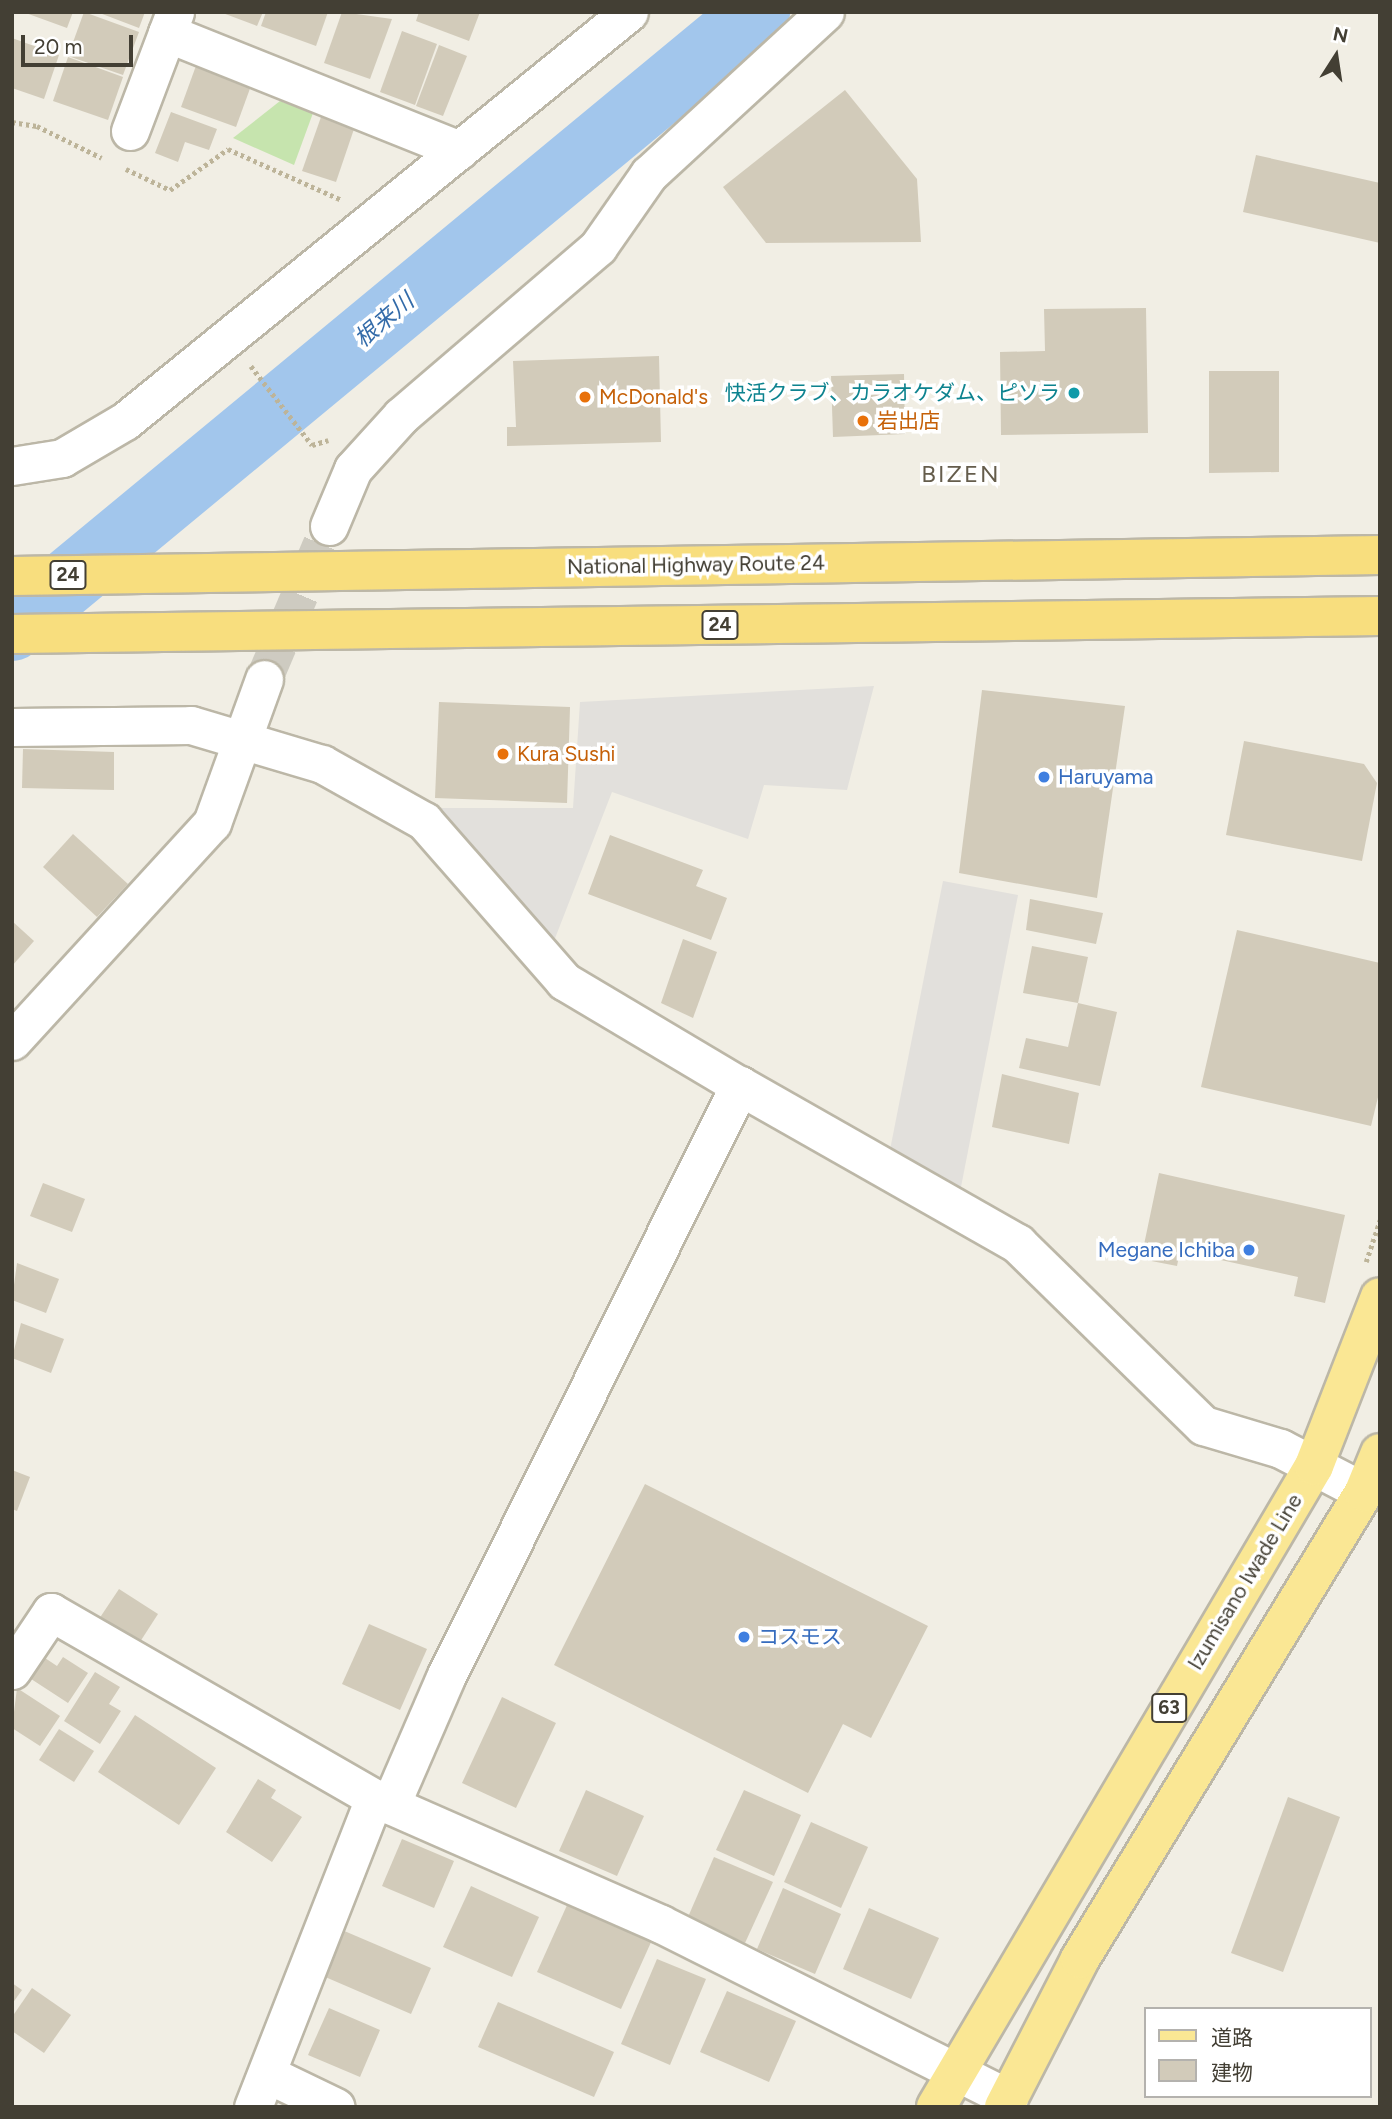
<!DOCTYPE html>
<meta charset="utf-8">
<style>
body{margin:0}
#map{position:relative;width:1392px;height:2119px;overflow:hidden;background:#f1eee4;font-family:Figtree,"Noto Sans JP",sans-serif}
div>[style]{position:absolute}
.green>*{inset:0;background:#c6e4ae}
.parking>*{inset:0;background:#e2e0dc}
.river>*{height:66px;margin:-33px;padding:0 33px;transform-origin:33px;border-radius:33px;background:#a2c6ec}
.building>*{inset:0;background:#d2cbba}
.minor-tunnel>*{height:37px;margin-top:-18.5px;transform-origin:0;background:repeating-linear-gradient(90deg,#cecbc1 0 37px,transparent 0 55px)}
.path>*{height:4.5px;margin-top:-2.25px;transform-origin:0;background:repeating-linear-gradient(90deg,#bdb499 0 3.5px,transparent 0 7px)}
.roads{filter:drop-shadow(2px 0 #bcb7a7) drop-shadow(-2px 0 #bcb7a7) drop-shadow(0 2px #bcb7a7) drop-shadow(0 -2px #bcb7a7)}
.minor>*{height:37px;margin:-18.5px;padding:0 18.5px;transform-origin:18.5px;border-radius:18.5px;background:#fff}
.tertiary>*{height:38px;margin:-19px;padding:0 19px;transform-origin:19px;border-radius:19px;background:#fff}
.primary>*{height:38px;margin:-19px;padding:0 19px;transform-origin:19px;border-radius:19px;background:#fae794}
.trunk>*{height:38px;margin:-19px;padding:0 19px;transform-origin:19px;border-radius:19px;background:#f8de7e}
.dots>*{width:19px;height:19px;translate:-50% -50%;box-sizing:border-box;border:4px solid #fff;border-radius:50%}
span{translate:-50% -50%;white-space:nowrap;text-align:center;line-height:1.15;-webkit-text-stroke:7px #fff;paint-order:stroke}
.shield-label span{padding:2px 5px;background:#fff;border:2px solid;border-radius:5px;-webkit-text-stroke-width:0}
.shield-label{font-size:19px;color:#433f34;font-weight:700}
.culture-label{font-size:21px;color:#0d838f}
.right{translate:-100% -50%;text-align:right}
.food-label{font-size:21px;color:#c56008}
.left{translate:0 -50%;text-align:left}
.street-label{font-size:21px;color:#433f34}
.shop-label{font-size:21px;color:#366cbe}
.water-label{font-size:23px;color:#336ba9;font-style:italic}
.quarter-label{font-size:24px;color:#655d4c;letter-spacing:2px}
.frame{position:absolute;inset:0;border:14px solid #433f34;pointer-events:none}
.legend{position:absolute;left:1144px;top:2007px;width:228px;height:91px;box-sizing:border-box;background:#fff;border:2px solid #b4b2ae;margin:0;padding:9px 12px;list-style:none;font-size:21px;color:#433f34}
.legend li{display:flex;align-items:center;gap:14px;height:35px}
.legend b{width:35px;border:2px solid #b4b2ae}
.north{position:absolute;left:1301px;top:21px;width:70px;height:70px;-webkit-text-stroke:5px #fff;paint-order:stroke;rotate:12deg;font-size:19px;font-weight:700;line-height:28px;text-align:center;color:#433f34}
.north::after{content:'';display:block;margin:auto;width:24px;height:32px;background:#433f34;clip-path:polygon(50% 0,100% 100%,50% 72%,0 100%)}
.scale{position:absolute;left:21px;top:35px;width:112px;height:32px;box-sizing:border-box;border:4px solid #433f34;border-top:0;padding-left:9px;font-size:21px;line-height:24px;white-space:nowrap;color:#433f34;-webkit-text-stroke:5px #fff;paint-order:stroke}
</style>
<div id="map">
<div class="green">
<i style="clip-path:polygon(280px 101px,313px 113px,294px 165px,233px 138px)"></i>
</div>
<div class="parking">
<i style="clip-path:polygon(874px 686px,847px 790px,764px 785px,748px 839px,612px 792px,552px 946px,439px 808px,573px 808px,580px 702px)"></i>
<i style="clip-path:polygon(943px 881px,1018px 895px,960px 1192px,889px 1155px)"></i>
</div>
<div class="river">
<i style="left:12px;top:628px;width:967px;rotate:-39.59deg"></i>
</div>
<div class="building">
<i style="clip-path:polygon(23px 12px,73px 12px,67px 28px)"></i>
<i style="clip-path:polygon(84px 12px,139px 32px,123px 75px,68px 56px)"></i>
<i style="clip-path:polygon(97px 12px,145px 12px,139px 28px)"></i>
<i style="clip-path:polygon(220px 12px,263px 12px,257px 26px)"></i>
<i style="clip-path:polygon(266px 12px,328px 12px,316px 46px,261px 26px)"></i>
<i style="clip-path:polygon(342px 12px,392px 19px,370px 79px,324px 63px)"></i>
<i style="clip-path:polygon(419px 12px,480px 12px,469px 41px,416px 21px)"></i>
<i style="clip-path:polygon(402px 31px,437px 44px,415px 105px,380px 92px)"></i>
<i style="clip-path:polygon(12px 38px,59px 55px,44px 99px,12px 88px)"></i>
<i style="clip-path:polygon(439px 45px,467px 56px,443px 116px,416px 106px)"></i>
<i style="clip-path:polygon(68px 57px,123px 77px,108px 120px,53px 101px)"></i>
<i style="clip-path:polygon(197px 63px,252px 83px,236px 127px,181px 107px)"></i>
<i style="clip-path:polygon(845px 90px,917px 179px,921px 242px,766px 243px,723px 187px)"></i>
<i style="clip-path:polygon(171px 112px,217px 129px,209px 150px,185px 142px,178px 162px,155px 153px)"></i>
<i style="clip-path:polygon(321px 117px,354px 129px,336px 182px,302px 171px)"></i>
<i style="clip-path:polygon(1256px 155px,1380px 183px,1380px 243px,1243px 212px)"></i>
<i style="clip-path:polygon(1146px 308px,1148px 433px,1001px 435px,1000px 352px,1045px 351px,1044px 309px)"></i>
<i style="clip-path:polygon(659px 356px,661px 442px,507px 446px,507px 427px,516px 427px,513px 361px)"></i>
<i style="clip-path:polygon(1209px 371px,1279px 371px,1279px 472px,1209px 473px)"></i>
<i style="clip-path:polygon(904px 374px,905px 434px,833px 437px,831px 376px)"></i>
<i style="clip-path:polygon(982px 690px,1125px 706px,1097px 898px,959px 873px)"></i>
<i style="clip-path:polygon(439px 702px,570px 707px,567px 803px,435px 798px)"></i>
<i style="clip-path:polygon(1244px 741px,1364px 764px,1377px 783px,1362px 861px,1226px 835px)"></i>
<i style="clip-path:polygon(23px 749px,114px 752px,114px 790px,22px 788px)"></i>
<i style="clip-path:polygon(73px 834px,128px 884px,97px 917px,43px 867px)"></i>
<i style="clip-path:polygon(610px 835px,703px 870px,696px 886px,727px 898px,711px 940px,588px 894px)"></i>
<i style="clip-path:polygon(1030px 899px,1103px 913px,1096px 944px,1026px 930px)"></i>
<i style="clip-path:polygon(12px 921px,34px 941px,12px 966px)"></i>
<i style="clip-path:polygon(1237px 930px,1380px 963px,1380px 1089px,1371px 1126px,1201px 1087px)"></i>
<i style="clip-path:polygon(683px 939px,717px 952px,693px 1018px,661px 1003px)"></i>
<i style="clip-path:polygon(1032px 946px,1088px 957px,1078px 1003px,1023px 993px)"></i>
<i style="clip-path:polygon(1078px 1003px,1117px 1012px,1100px 1086px,1019px 1068px,1026px 1038px,1068px 1047px)"></i>
<i style="clip-path:polygon(1002px 1074px,1079px 1093px,1069px 1144px,992px 1127px)"></i>
<i style="clip-path:polygon(1159px 1173px,1345px 1215px,1325px 1303px,1294px 1296px,1298px 1277px,1180px 1251px,1177px 1266px,1141px 1259px)"></i>
<i style="clip-path:polygon(43px 1183px,85px 1199px,72px 1232px,30px 1216px)"></i>
<i style="clip-path:polygon(17px 1263px,59px 1279px,46px 1313px,12px 1300px)"></i>
<i style="clip-path:polygon(21px 1323px,64px 1339px,51px 1373px,12px 1358px)"></i>
<i style="clip-path:polygon(12px 1470px,30px 1477px,17px 1511px,12px 1509px)"></i>
<i style="clip-path:polygon(645px 1484px,928px 1626px,871px 1738px,843px 1724px,808px 1793px,554px 1665px)"></i>
<i style="clip-path:polygon(119px 1589px,158px 1614px,138px 1645px,99px 1619px)"></i>
<i style="clip-path:polygon(369px 1624px,427px 1649px,400px 1710px,342px 1684px)"></i>
<i style="clip-path:polygon(39px 1654px,57px 1666px,63px 1657px,88px 1673px,68px 1703px,25px 1675px)"></i>
<i style="clip-path:polygon(95px 1672px,120px 1687px,109px 1704px,121px 1711px,100px 1744px,64px 1721px)"></i>
<i style="clip-path:polygon(17px 1688px,60px 1716px,40px 1746px,12px 1728px)"></i>
<i style="clip-path:polygon(502px 1697px,556px 1723px,516px 1808px,462px 1783px)"></i>
<i style="clip-path:polygon(135px 1715px,216px 1768px,179px 1825px,98px 1772px)"></i>
<i style="clip-path:polygon(59px 1729px,94px 1751px,74px 1782px,39px 1760px)"></i>
<i style="clip-path:polygon(258px 1779px,276px 1790px,271px 1798px,302px 1817px,272px 1862px,226px 1832px)"></i>
<i style="clip-path:polygon(586px 1790px,644px 1816px,617px 1876px,559px 1851px)"></i>
<i style="clip-path:polygon(744px 1790px,801px 1815px,774px 1876px,716px 1850px)"></i>
<i style="clip-path:polygon(1288px 1797px,1340px 1817px,1283px 1972px,1231px 1953px)"></i>
<i style="clip-path:polygon(811px 1822px,868px 1847px,841px 1908px,784px 1882px)"></i>
<i style="clip-path:polygon(402px 1839px,454px 1861px,434px 1908px,382px 1886px)"></i>
<i style="clip-path:polygon(714px 1857px,773px 1882px,745px 1943px,688px 1917px)"></i>
<i style="clip-path:polygon(471px 1886px,539px 1917px,512px 1977px,443px 1947px)"></i>
<i style="clip-path:polygon(783px 1888px,841px 1914px,815px 1974px,757px 1949px)"></i>
<i style="clip-path:polygon(568px 1903px,652px 1940px,621px 2009px,537px 1972px)"></i>
<i style="clip-path:polygon(869px 1908px,939px 1938px,911px 1999px,843px 1969px)"></i>
<i style="clip-path:polygon(342px 1930px,431px 1968px,411px 2014px,323px 1976px)"></i>
<i style="clip-path:polygon(657px 1959px,706px 1979px,670px 2065px,621px 2044px)"></i>
<i style="clip-path:polygon(12px 1983px,22px 1990px,12px 2004px)"></i>
<i style="clip-path:polygon(32px 1988px,71px 2015px,44px 2053px,12px 2031px,12px 2017px)"></i>
<i style="clip-path:polygon(727px 1991px,796px 2021px,769px 2082px,700px 2052px)"></i>
<i style="clip-path:polygon(498px 2002px,614px 2052px,594px 2097px,478px 2047px)"></i>
<i style="clip-path:polygon(329px 2008px,380px 2030px,360px 2077px,308px 2055px)"></i>
</div>
<div class="minor-tunnel">
<i style="left:264px;top:679px;width:166px;rotate:-67deg"></i>
</div>
<div class="path">
<i style="left:12px;top:122px;width:25px;rotate:9deg"></i>
<i style="left:37px;top:126px;width:72px;rotate:26.2deg"></i>
<i style="left:126px;top:169px;width:49px;rotate:25.5deg"></i>
<i style="left:170px;top:190px;width:71px;rotate:-35.3deg"></i>
<i style="left:228px;top:149px;width:123px;rotate:24.1deg"></i>
<i style="left:251px;top:366px;width:100px;rotate:52.3deg"></i>
<i style="left:312px;top:445px;width:17px;rotate:-17deg"></i>
<i style="left:1366px;top:1262px;width:44px;rotate:-71.6deg"></i>
</div>
<div class="roads">
<div class="minor">
<i style="left:175px;top:12px;width:22px;rotate:111deg"></i>
<i style="left:167px;top:33px;width:315px;rotate:21.8deg"></i>
<i style="left:130px;top:131px;width:105px;rotate:-69.3deg"></i>
<i style="left:12px;top:466px;width:51px;rotate:-9.1deg"></i>
<i style="left:62px;top:458px;width:73px;rotate:-30.4deg"></i>
<i style="left:125px;top:421px;width:649px;rotate:-39.06deg"></i>
<i style="left:329px;top:526px;width:62px;rotate:-67.2deg"></i>
<i style="left:353px;top:469px;width:72px;rotate:-47.8deg"></i>
<i style="left:401px;top:416px;width:260px;rotate:-40.6deg"></i>
<i style="left:598px;top:247px;width:89px;rotate:-55.1deg"></i>
<i style="left:649px;top:174px;width:239px;rotate:-42.6deg"></i>
<i style="left:12px;top:727px;width:179px;rotate:-0.6deg"></i>
<i style="left:191px;top:725px;width:137px;rotate:16.6deg"></i>
<i style="left:322px;top:764px;width:117px;rotate:29.2deg"></i>
<i style="left:424px;top:821px;width:213px;rotate:48.8deg"></i>
<i style="left:564px;top:981px;width:205px;rotate:30.8deg"></i>
<i style="left:12px;top:1041px;width:296px;rotate:-47.5deg"></i>
<i style="left:212px;top:823px;width:153px;rotate:-70.1deg"></i>
<i style="left:12px;top:1670px;width:70px;rotate:-56.1deg"></i>
<i style="left:51px;top:1612px;width:373px;rotate:29.9deg"></i>
<i style="left:267px;top:2074px;width:76px;rotate:25.6deg"></i>
<i style="left:253px;top:2107px;width:332px;rotate:-68.6deg"></i>
<i style="left:374px;top:1798px;width:313px;rotate:23.7deg"></i>
<i style="left:661px;top:1924px;width:389px;rotate:26.6deg"></i>
</div>
<div class="tertiary">
<i style="left:391px;top:1805px;width:138px;rotate:-66.6deg"></i>
<i style="left:446px;top:1678px;width:661px;rotate:-63.59deg"></i>
<i style="left:740px;top:1086px;width:320px;rotate:29.6deg"></i>
<i style="left:1018px;top:1244px;width:260px;rotate:44.4deg"></i>
<i style="left:1204px;top:1426px;width:80px;rotate:16.6deg"></i>
<i style="left:1281px;top:1449px;width:93px;rotate:27.4deg"></i>
</div>
<div class="primary">
<i style="left:936px;top:2107px;width:744px;rotate:-59.47deg"></i>
<i style="left:1314px;top:1466px;width:181px;rotate:-68.7deg"></i>
<i style="left:1004px;top:2107px;width:166px;rotate:-62.8deg"></i>
<i style="left:1080px;top:1959px;width:547px;rotate:-58.69deg"></i>
<i style="left:1364px;top:1492px;width:42px;rotate:-67.7deg"></i>
</div>
<div class="trunk">
<i style="left:12px;top:576px;width:1368px;rotate:-0.88deg"></i>
<i style="left:12px;top:634px;width:1368px;rotate:-0.75deg"></i>
</div>
</div>
<div class="dots">
<i style="left:1074px;top:393px;background:#0f9aa8"></i>
<i style="left:585px;top:397px;background:#e8710a"></i>
<i style="left:863px;top:421px;background:#e8710a"></i>
<i style="left:503px;top:754px;background:#e8710a"></i>
<i style="left:1044px;top:777px;background:#3f7fe0"></i>
<i style="left:1249px;top:1250px;background:#3f7fe0"></i>
<i style="left:744px;top:1637px;background:#3f7fe0"></i>
</div>
<div class="shield-label">
<span style="left:68px;top:575px">24</span>
<span style="left:720px;top:625px">24</span>
<span style="left:1169px;top:1708px">63</span>
</div>
<div class="culture-label">
<span class="right" style="left:1060px;top:393px">快活クラブ、カラオケダム、ピソラ</span>
</div>
<div class="food-label">
<span class="left" style="left:599px;top:397px">McDonald's</span>
<span class="left" style="left:877px;top:421px">岩出店</span>
<span class="left" style="left:517px;top:754px">Kura Sushi</span>
</div>
<div class="street-label">
<span style="left:696px;top:565px;rotate:-1deg">National Highway Route 24</span>
<span style="left:1245px;top:1582px;rotate:-59deg">Izumisano Iwade Line</span>
</div>
<div class="shop-label">
<span class="left" style="left:1058px;top:777px">Haruyama</span>
<span class="right" style="left:1235px;top:1250px">Megane Ichiba</span>
<span class="left" style="left:758px;top:1637px">コスモス</span>
</div>
<div class="water-label">
<span style="left:384px;top:320px;rotate:-40deg">根来川</span>
</div>
<div class="quarter-label">
<span style="left:961px;top:474px">BIZEN</span>
</div>
<div class="frame"></div>
<ul class="legend">
<li><b style="height:9px;background:#fae794"></b>道路</li>
<li><b style="height:19px;background:#d2cbba"></b>建物</li>
</ul>
<div class="north">N</div>
<div class="scale">20 m</div>
</div>
